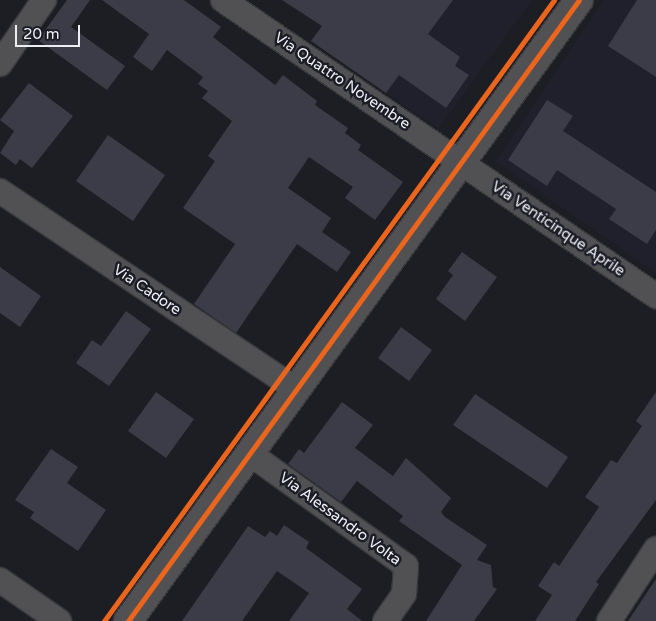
<!DOCTYPE html>
<style>
body{margin:0}
#map{position:relative;width:656px;height:621px;overflow:hidden;background:#1d1e23;font-family:"Varela Round",sans-serif}
div>[style]{position:absolute}
.built>*{inset:0;background:#20202d}
.building>*{inset:0;background:#3b3c47}
.roads{filter:drop-shadow(1px 0 #39393e) drop-shadow(-1px 0 #39393e) drop-shadow(0 1px #39393e) drop-shadow(0 -1px #39393e)}
.street>*{height:24px;margin:-12px;padding:0 12px;transform-origin:12px;border-radius:12px;background:#515154}
.secondary>*{height:28px;margin:-14px;padding:0 14px;transform-origin:14px;border-radius:14px;background:#515154}
.cycleway>*{height:5px;margin:-2.5px;padding:0 2.5px;transform-origin:2.5px;border-radius:2.5px;background:#eb651d}
span{translate:-50% -50%;white-space:nowrap;text-align:center;line-height:1.15;-webkit-text-stroke:5px #1b1c25;paint-order:stroke}
.street-label{font-size:15px;color:#ededf4}
.scale{position:absolute;left:15px;top:25px;width:65px;height:22px;box-sizing:border-box;border:2px solid #ededf4;border-top:0;padding-left:6px;font-size:15px;line-height:18px;white-space:nowrap;color:#ededf4;-webkit-text-stroke:4px #1b1c25;paint-order:stroke}
</style>
<div id="map">
<div class="built">
<i style="clip-path:polygon(340px 0,532px 0,438px 129px,311px 41px)"></i>
<i style="clip-path:polygon(603px 0,656px 0,656px 273px,496px 162px)"></i>
</div>
<div class="building">
<i style="clip-path:polygon(67px 0,90px 0,71px 27px,125px 66px,107px 90px,38px 40px)"></i>
<i style="clip-path:polygon(102px 0,184px 0,221px 27px,213px 37px,275px 85px,283px 75px,317px 101px,315px 105px,348px 128px,345px 133px,361px 145px,358px 150px,403px 182px,375px 220px,345px 198px,353px 187px,309px 157px,288px 188px,331px 218px,322px 232px,351px 252px,337px 272px,297px 244px,236px 333px,194px 304px,235px 244px,183px 208px,215px 161px,208px 156px,232px 121px,202px 98px,208px 91px,198px 84px,203px 77px,167px 50px,152px 71px,133px 57px,149px 34px)"></i>
<i style="clip-path:polygon(282px 0,453px 0,428px 34px,460px 57px,455px 66px,469px 75px,446px 108px,399px 75px,386px 93px,311px 41px,322px 26px)"></i>
<i style="clip-path:polygon(637px 0,656px 0,656px 77px,608px 46px)"></i>
<i style="clip-path:polygon(29px 83px,73px 116px,32px 168px,20px 159px,16px 165px,0 153px,14px 131px,0 120px)"></i>
<i style="clip-path:polygon(547px 100px,573px 116px,563px 131px,656px 192px,656px 230px,647px 244px,609px 219px,616px 209px,557px 170px,547px 186px,508px 160px)"></i>
<i style="clip-path:polygon(108px 135px,165px 175px,133px 221px,76px 181px)"></i>
<i style="clip-path:polygon(462px 252px,497px 277px,465px 321px,436px 299px,453px 275px,448px 271px)"></i>
<i style="clip-path:polygon(0 267px,41px 296px,20px 327px,0 313px)"></i>
<i style="clip-path:polygon(126px 311px,151px 329px,109px 386px,76px 363px,92px 340px,101px 346px)"></i>
<i style="clip-path:polygon(401px 327px,432px 350px,409px 381px,378px 358px)"></i>
<i style="clip-path:polygon(156px 392px,194px 419px,166px 458px,128px 431px)"></i>
<i style="clip-path:polygon(656px 392px,656px 500px,596px 582px,599px 584px,575px 621px,535px 621px,552px 595px,538px 586px,554px 562px,559px 566px,599px 507px,585px 497px,611px 460px,617px 463px,642px 426px,636px 421px)"></i>
<i style="clip-path:polygon(475px 394px,568px 457px,547px 488px,453px 425px)"></i>
<i style="clip-path:polygon(342px 402px,373px 425px,355px 448px,393px 476px,406px 458px,451px 498px,441px 512px,445px 517px,487px 545px,477px 560px,491px 565px,493px 587px,497px 589px,474px 621px,426px 621px,462px 565px,399px 521px,403px 516px,357px 481px,341px 502px,288px 464px,299px 449px,304px 453px)"></i>
<i style="clip-path:polygon(51px 449px,78px 467px,67px 483px,106px 510px,78px 551px,30px 518px,34px 512px,15px 500px)"></i>
<i style="clip-path:polygon(284px 525px,309px 542px,306px 548px,362px 589px,347px 609px,362px 621px,289px 621px,309px 593px,277px 571px,242px 621px,182px 621px,248px 526px,265px 537px,270px 531px,277px 536px)"></i>
<i style="clip-path:polygon(656px 579px,656px 621px,628px 621px)"></i>
</div>
<div class="roads">
<div class="street">
<i style="left:223px;top:0;width:525px;rotate:34.36deg"></i>
<i style="left:0;top:64px;width:78px;rotate:-55.5deg"></i>
<i style="left:0;top:191px;width:354px;rotate:33.8deg"></i>
<i style="left:249px;top:453px;width:193px;rotate:35.7deg"></i>
<i style="left:406px;top:566px;width:28px;rotate:94deg"></i>
<i style="left:404px;top:594px;width:33px;rotate:125deg"></i>
<i style="left:0;top:580px;width:72px;rotate:34.8deg"></i>
<i style="left:609px;top:621px;width:86px;rotate:-56.9deg"></i>
</div>
<div class="secondary">
<i style="left:128px;top:621px;width:767px;rotate:-54.01deg"></i>
</div>
</div>
<div class="cycleway">
<i style="left:104px;top:621px;width:767px;rotate:-54.07deg"></i>
<i style="left:128px;top:621px;width:767px;rotate:-54.01deg"></i>
</div>
<div class="street-label">
<span style="left:342px;top:81px;rotate:34deg">Via Quattro Novembre</span>
<span style="left:558px;top:229px;rotate:34deg">Via Venticinque Aprile</span>
<span style="left:147px;top:290px;rotate:34deg">Via Cadore</span>
<span style="left:340px;top:519px;rotate:36deg">Via Alessandro Volta</span>
</div>
<div class="scale">20 m</div>
</div>
